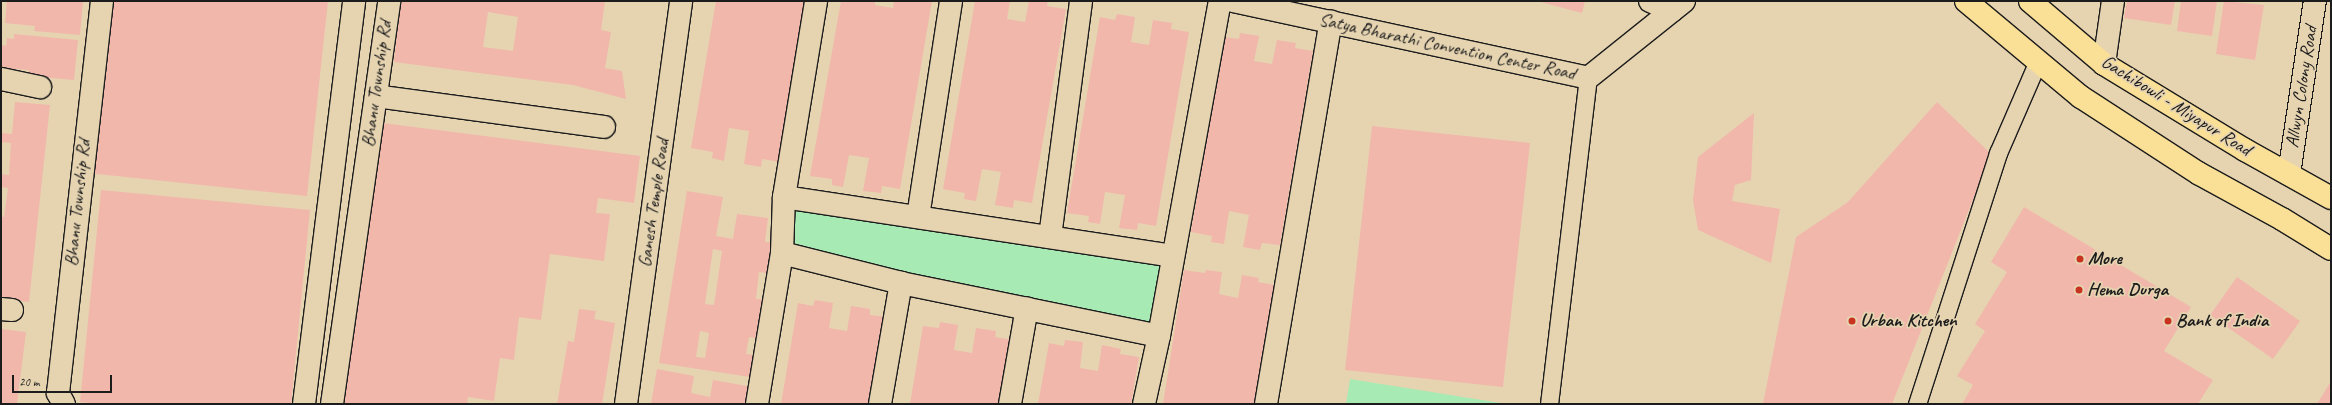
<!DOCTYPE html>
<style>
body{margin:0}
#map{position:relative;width:2332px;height:405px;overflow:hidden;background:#e6d4b1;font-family:Caveat,sans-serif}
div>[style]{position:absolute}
.green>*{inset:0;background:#a8eab3}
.building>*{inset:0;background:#f1b7ab}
.roads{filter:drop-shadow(1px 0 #1c1c1c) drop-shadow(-1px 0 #1c1c1c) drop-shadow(0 1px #1c1c1c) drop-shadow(0 -1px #1c1c1c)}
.lane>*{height:17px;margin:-8.5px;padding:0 8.5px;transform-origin:8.5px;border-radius:8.5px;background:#e6d4b1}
.street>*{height:22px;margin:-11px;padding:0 11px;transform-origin:11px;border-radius:11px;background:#e6d4b1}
.secondary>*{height:22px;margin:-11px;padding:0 11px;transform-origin:11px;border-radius:11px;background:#e6d4b1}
.primary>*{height:22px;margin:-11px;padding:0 11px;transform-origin:11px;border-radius:11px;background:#fadf96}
.dots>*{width:11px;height:11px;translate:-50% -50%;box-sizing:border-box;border:2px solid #e6d4b1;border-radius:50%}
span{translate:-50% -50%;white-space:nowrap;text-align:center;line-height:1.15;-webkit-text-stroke:3.5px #e6d4b1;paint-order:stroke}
.street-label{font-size:19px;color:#1c1c1c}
.poi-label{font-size:19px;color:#1c1c1c;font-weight:700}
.left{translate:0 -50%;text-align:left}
.frame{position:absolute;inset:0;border:2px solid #1c1c1c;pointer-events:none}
.scale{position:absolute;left:12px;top:375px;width:100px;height:18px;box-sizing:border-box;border:2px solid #1c1c1c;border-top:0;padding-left:5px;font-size:12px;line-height:14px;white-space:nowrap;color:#1c1c1c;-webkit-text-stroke:3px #e6d4b1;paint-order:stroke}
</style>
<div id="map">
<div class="green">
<i style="clip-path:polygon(784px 197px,1173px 256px,1159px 336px,782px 253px)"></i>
<i style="clip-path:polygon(1350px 379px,1507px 404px,1346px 404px)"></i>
</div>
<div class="building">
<i style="clip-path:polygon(7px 1px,83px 1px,80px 35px,34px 31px,35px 26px,5px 23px)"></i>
<i style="clip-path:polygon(106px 1px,328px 1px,307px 196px,88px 173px)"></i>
<i style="clip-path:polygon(evenodd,400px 1px,605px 1px,601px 30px,611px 32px,605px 68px,622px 71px,626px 99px,573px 85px,394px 62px,400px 1px,488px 12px,518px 17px,513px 51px,483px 47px,488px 12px)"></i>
<i style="clip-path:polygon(716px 1px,808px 1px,780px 162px,762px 159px,761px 167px,744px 164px,749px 131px,729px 128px,724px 161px,712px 158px,713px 152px,691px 148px)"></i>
<i style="clip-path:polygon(841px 1px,875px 1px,875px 5px,893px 8px,894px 1px,932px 1px,900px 189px,882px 186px,881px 193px,863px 191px,869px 158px,849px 155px,843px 187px,832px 185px,832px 179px,810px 176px)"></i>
<i style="clip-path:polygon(975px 1px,1010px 1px,1007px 19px,1025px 22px,1029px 1px,1048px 1px,1047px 6px,1066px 9px,1032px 203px,1014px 200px,1013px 208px,995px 205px,1001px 172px,982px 169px,976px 201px,964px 199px,965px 193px,943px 189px)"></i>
<i style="clip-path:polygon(1537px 1px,1585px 1px,1582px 13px)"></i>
<i style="clip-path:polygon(2127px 1px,2175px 1px,2171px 25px,2124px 18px)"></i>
<i style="clip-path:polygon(2181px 1px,2217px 1px,2212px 36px,2177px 31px)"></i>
<i style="clip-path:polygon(2224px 1px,2264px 5px,2255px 60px,2216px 54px)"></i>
<i style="clip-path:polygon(1117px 14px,1135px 17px,1131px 42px,1149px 45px,1153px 20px,1172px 23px,1171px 29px,1189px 32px,1156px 226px,1138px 223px,1137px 230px,1119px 228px,1125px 195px,1105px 192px,1100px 224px,1088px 222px,1089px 216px,1067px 213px,1100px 17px,1115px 20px)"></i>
<i style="clip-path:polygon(1240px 33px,1259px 36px,1254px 61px,1272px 64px,1277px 40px,1296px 43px,1295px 48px,1313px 51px,1280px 245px,1262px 243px,1260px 250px,1243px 247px,1249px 215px,1229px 211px,1224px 244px,1211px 242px,1212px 236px,1191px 232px,1224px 37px,1239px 39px)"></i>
<i style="clip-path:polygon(14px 34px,78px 40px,74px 80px,28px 76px,29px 70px,1px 68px,2px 45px,6px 46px,7px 38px,14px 39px)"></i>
<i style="clip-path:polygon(15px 102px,50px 105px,29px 302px,1px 299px,1px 216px,4px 217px,8px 188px,1px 187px,1px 174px,9px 175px,11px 143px,1px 142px,1px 133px,12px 134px)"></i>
<i style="clip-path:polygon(1937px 102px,1991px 154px,1892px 404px,1763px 404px,1796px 237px,1848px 202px)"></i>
<i style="clip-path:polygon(1754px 113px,1751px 180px,1735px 185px,1732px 201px,1780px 209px,1771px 263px,1698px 230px,1693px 200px,1698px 157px)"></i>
<i style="clip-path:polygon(375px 122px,640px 156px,634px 203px,598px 198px,596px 213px,610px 214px,604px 261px,550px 254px,541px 320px,519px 317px,514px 360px,500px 358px,494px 401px,468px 397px,467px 404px,337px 404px)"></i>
<i style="clip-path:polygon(1372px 126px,1530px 143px,1503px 387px,1345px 370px)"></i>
<i style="clip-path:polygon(101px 190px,310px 210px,291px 404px,102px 404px,80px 402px)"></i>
<i style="clip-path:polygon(evenodd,687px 191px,723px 197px,716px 236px,733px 239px,737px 214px,768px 218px,765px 242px,772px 242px,767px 273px,759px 272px,756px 299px,762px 299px,756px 338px,749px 337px,746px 354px,754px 355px,750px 377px,659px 363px,687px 191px,713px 249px,722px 251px,714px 305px,705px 304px,713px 249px,687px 191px,700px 331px,709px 333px,705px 358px,696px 357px,700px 331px)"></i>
<i style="clip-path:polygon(2024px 207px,2191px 307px,2164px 351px,2213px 380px,2198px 404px,1962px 404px,1973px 385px,1957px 376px,1985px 331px,1975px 324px,2007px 272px,1991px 262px)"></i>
<i style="clip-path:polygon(1184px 270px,1205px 273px,1206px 270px,1222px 272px,1219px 294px,1238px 298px,1242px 275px,1259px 278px,1258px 282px,1275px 285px,1257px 404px,1163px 404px)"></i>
<i style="clip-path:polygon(2237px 277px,2300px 321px,2273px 359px,2210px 315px)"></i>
<i style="clip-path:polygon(815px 300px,833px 303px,829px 328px,847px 331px,851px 306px,870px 309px,870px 315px,888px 317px,873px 404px,781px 404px,798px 303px,813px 306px)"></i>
<i style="clip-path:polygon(579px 309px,596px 311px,594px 319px,615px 323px,602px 404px,557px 404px,568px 341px,574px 342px)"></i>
<i style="clip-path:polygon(940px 322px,958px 325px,954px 350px,972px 353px,976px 328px,996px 331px,995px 337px,1013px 340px,1002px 404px,910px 404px,923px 326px,939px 328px)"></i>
<i style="clip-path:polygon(1px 329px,26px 332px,17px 404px,1px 404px)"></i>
<i style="clip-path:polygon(1065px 340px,1083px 342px,1080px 368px,1098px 371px,1102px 345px,1121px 349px,1120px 354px,1139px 357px,1131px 404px,1038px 404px,1049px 343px,1064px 346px)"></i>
<i style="clip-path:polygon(657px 369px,694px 376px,691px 393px,710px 397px,713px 380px,753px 387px,750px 404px,651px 404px)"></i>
<i style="clip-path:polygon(2331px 381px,2331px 404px,2317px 404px)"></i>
</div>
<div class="roads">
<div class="lane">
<i style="left:1549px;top:404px;width:328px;rotate:-83.2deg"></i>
<i style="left:1917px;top:404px;width:264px;rotate:-72.1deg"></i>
<i style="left:1998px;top:153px;width:100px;rotate:-66.5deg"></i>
</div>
<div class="street">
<i style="left:1233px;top:1px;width:363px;rotate:12.2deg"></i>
<i style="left:1588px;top:78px;width:123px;rotate:-38.7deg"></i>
<i style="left:1650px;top:1px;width:24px;rotate:24deg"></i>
<i style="left:2104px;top:64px;width:64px;rotate:-81.9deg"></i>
<i style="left:1px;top:79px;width:40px;rotate:12deg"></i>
<i style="left:376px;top:96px;width:230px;rotate:7.7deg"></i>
<i style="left:784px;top:197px;width:393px;rotate:8.6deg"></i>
<i style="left:918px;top:217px;width:219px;rotate:-81.3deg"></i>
<i style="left:1050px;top:237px;width:238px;rotate:-82.5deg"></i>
<i style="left:782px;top:253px;width:123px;rotate:14.1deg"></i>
<i style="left:901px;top:283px;width:263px;rotate:11.6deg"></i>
<i style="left:1px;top:309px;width:11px;rotate:5deg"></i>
<i style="left:64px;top:404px;width:13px;rotate:-119deg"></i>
<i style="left:58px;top:393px;width:394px;rotate:-83.6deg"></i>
<i style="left:304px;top:404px;width:406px;rotate:-82.9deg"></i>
<i style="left:332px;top:404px;width:407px;rotate:-81.9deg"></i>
<i style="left:626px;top:404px;width:407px;rotate:-82.2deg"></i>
<i style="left:757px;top:404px;width:153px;rotate:-80.6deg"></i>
<i style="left:782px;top:253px;width:56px;rotate:-88deg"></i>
<i style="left:784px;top:197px;width:199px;rotate:-80.7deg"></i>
<i style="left:880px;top:404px;width:123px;rotate:-80.2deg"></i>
<i style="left:1010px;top:404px;width:97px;rotate:-80deg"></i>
<i style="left:1144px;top:404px;width:70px;rotate:-77.6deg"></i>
<i style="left:1159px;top:336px;width:341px;rotate:-79.7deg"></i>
<i style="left:1266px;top:404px;width:388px;rotate:-80.4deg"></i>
</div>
<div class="secondary">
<i style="left:2289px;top:174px;width:175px;rotate:-81.5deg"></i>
</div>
<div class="primary">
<i style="left:1966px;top:1px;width:150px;rotate:39.9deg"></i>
<i style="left:2081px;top:97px;width:140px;rotate:33deg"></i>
<i style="left:2198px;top:173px;width:96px;rotate:28.7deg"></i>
<i style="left:2282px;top:219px;width:57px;rotate:31.5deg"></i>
<i style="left:2030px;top:1px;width:97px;rotate:40.4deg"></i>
<i style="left:2104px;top:64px;width:165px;rotate:31.4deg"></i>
<i style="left:2245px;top:150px;width:98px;rotate:29.2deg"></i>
</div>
</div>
<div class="dots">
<i style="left:2080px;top:259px;background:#c8321e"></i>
<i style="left:2079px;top:290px;background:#c8321e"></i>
<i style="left:1852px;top:321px;background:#c8321e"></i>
<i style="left:2168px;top:321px;background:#c8321e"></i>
</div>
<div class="street-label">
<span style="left:1447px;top:47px;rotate:12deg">Satya Bharathi Convention Center Road</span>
<span style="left:377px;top:84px;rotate:-82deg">Bhanu Township Rd</span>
<span style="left:2302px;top:87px;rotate:-81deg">Allwyn Colony Road</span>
<span style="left:2176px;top:106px;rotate:32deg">Gachibowli - Miyapur Road</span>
<span style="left:78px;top:203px;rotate:-84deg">Bhanu Township Rd</span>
<span style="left:654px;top:203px;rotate:-82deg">Ganesh Temple Road</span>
</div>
<div class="poi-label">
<span class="left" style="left:2088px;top:259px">More</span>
<span class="left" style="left:2087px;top:290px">Hema Durga</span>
<span class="left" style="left:1860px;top:321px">Urban Kitchen</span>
<span class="left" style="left:2176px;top:321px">Bank of India</span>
</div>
<div class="frame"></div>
<div class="scale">20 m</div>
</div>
